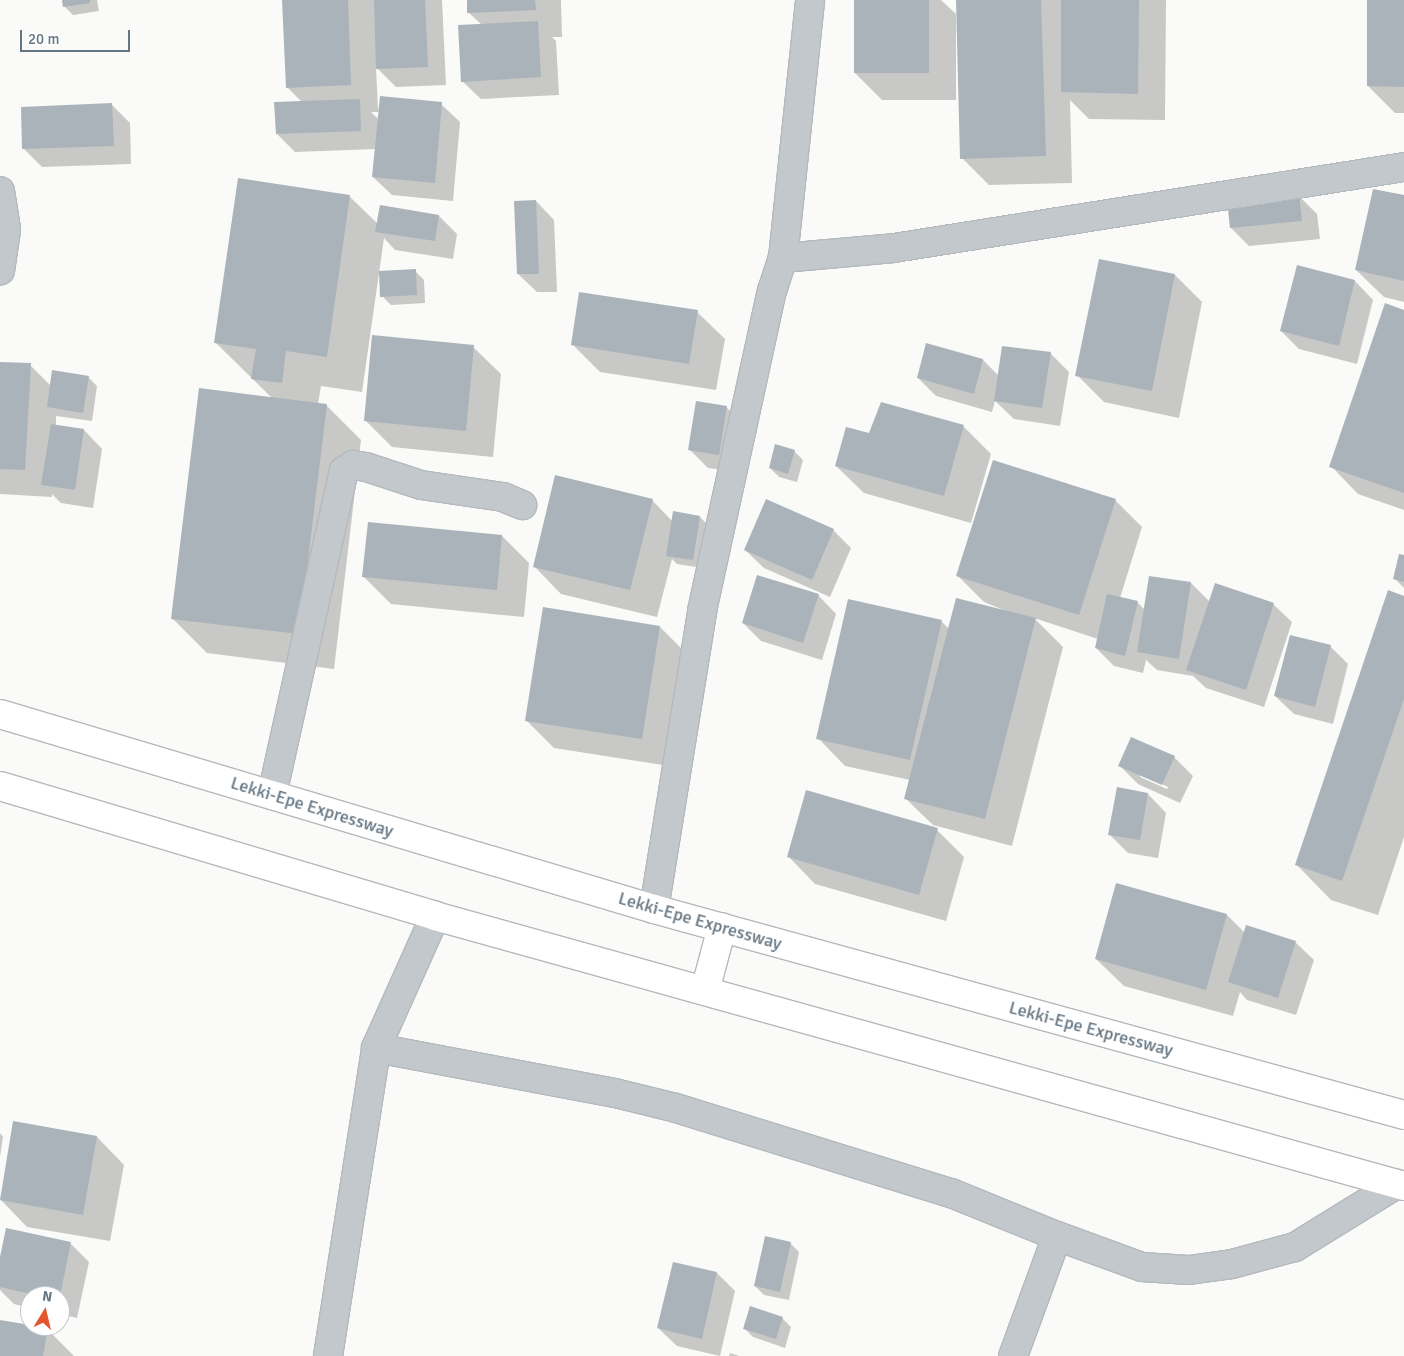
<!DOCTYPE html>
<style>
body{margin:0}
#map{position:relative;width:1404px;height:1356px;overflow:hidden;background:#fafaf8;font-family:Signika,sans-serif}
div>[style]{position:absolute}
.shadow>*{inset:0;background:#0003}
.building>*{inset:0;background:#aab3b9}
.roads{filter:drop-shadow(1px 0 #b4b9bd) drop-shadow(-1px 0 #b4b9bd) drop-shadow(0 1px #b4b9bd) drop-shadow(0 -1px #b4b9bd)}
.minor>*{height:28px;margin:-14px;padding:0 14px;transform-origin:14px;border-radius:14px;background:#c3c8cc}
.highway>*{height:28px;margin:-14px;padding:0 14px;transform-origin:14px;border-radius:14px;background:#fff}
span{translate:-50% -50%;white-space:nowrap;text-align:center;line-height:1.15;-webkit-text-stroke:5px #fff;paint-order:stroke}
.street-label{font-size:18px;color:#657683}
.north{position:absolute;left:20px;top:1286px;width:50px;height:50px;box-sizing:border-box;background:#fff;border:1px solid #c1c8cd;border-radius:50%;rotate:9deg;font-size:14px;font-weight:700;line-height:20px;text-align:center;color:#657683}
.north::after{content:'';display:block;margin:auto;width:18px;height:22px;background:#e4572e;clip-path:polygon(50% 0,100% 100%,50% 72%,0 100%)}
.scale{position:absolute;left:20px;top:30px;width:110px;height:22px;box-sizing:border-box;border:2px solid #657683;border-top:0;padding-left:6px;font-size:15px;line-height:18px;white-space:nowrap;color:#657683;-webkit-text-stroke:4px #fff;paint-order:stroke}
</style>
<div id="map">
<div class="shadow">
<i style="clip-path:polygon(63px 0,97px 0,99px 11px,73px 15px,64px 6px)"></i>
<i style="clip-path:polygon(evenodd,284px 0,442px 0,446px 85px,396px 87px,376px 67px,378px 110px,441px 104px,460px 122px,453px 201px,392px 195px,373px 177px,376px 149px,295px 152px,277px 134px,302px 102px,287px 87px,284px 0,371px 112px,380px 112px,379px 119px,375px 116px,371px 112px)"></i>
<i style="clip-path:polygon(468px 0,561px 0,562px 37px,552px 37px,556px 41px,559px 95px,481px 99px,462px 81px,482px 25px,468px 12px)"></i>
<i style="clip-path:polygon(855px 0,941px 0,956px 14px,956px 100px,882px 100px,855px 73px)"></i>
<i style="clip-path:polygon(958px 0,1166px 0,1165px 120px,1089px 119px,1070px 100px,1072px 183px,989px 185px,962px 158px)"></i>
<i style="clip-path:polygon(1369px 0,1404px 0,1404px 113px,1395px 113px,1368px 86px)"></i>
<i style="clip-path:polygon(111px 104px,130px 123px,131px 164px,42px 167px,24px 149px)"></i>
<i style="clip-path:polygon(1298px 195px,1317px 214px,1320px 239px,1249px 246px,1231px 228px)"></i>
<i style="clip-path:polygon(349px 196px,378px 224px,381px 207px,439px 216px,457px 234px,453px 259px,395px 250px,384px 238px,362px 392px,321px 386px,318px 404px,326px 405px,361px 440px,334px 669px,207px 653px,172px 618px,272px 398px,216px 343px)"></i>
<i style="clip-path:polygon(1404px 197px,1404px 302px,1384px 297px,1356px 270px)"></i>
<i style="clip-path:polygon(536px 201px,554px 220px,557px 292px,537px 292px,518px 274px)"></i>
<i style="clip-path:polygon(415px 271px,424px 280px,425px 303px,391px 305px,382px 296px)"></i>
<i style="clip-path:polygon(1175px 275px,1202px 302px,1179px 418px,1104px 402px,1077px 375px)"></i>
<i style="clip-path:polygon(1355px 281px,1373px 300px,1357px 364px,1299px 349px,1281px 331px)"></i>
<i style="clip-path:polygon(1404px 311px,1404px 510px,1358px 494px,1331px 466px)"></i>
<i style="clip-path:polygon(697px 312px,725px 339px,716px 390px,600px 372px,572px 344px)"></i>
<i style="clip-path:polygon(473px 347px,501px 374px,493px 457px,392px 447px,365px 420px)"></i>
<i style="clip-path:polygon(1050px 353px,1069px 372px,1060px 426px,1014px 419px,995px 401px,992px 412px,936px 396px,918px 378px,983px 360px,999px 376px)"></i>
<i style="clip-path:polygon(0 363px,30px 365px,51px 386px,88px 377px,97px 386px,92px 421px,56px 416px,56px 426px,84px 430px,102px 449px,93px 508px,61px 503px,52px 494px,52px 497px,0 494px)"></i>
<i style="clip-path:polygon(882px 403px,964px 427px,991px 454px,971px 523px,864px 493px,836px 466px,870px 435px)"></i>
<i style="clip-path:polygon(726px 407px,745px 425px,737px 472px,708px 468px,689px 449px)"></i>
<i style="clip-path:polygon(794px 451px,803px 460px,797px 482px,779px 477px,770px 468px)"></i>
<i style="clip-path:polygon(652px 500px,673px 522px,700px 517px,709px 526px,702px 568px,677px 564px,672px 559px,657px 617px,561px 594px,534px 566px)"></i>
<i style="clip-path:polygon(1115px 500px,1142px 527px,1120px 598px,1137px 602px,1145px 610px,1150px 577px,1191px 583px,1210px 602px,1273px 604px,1292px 622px,1264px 707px,1206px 688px,1193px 676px,1157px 670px,1146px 660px,1143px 673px,1114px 666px,1096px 648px,1098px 639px,1034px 618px,1063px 647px,1012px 846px,933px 825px,905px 798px,910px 780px,845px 766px,818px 738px,941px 621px,949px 629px,1011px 613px,984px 602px,957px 575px)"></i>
<i style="clip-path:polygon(833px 530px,851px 548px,830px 597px,764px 568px,745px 550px)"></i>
<i style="clip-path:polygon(502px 536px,529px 563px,524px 617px,391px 604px,364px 577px)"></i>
<i style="clip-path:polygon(1404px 556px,1404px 588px,1394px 578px)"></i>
<i style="clip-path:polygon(818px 595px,836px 614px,822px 660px,761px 641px,743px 623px)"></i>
<i style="clip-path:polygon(1404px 597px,1404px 837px,1378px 915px,1331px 900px,1296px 864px)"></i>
<i style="clip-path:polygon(660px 627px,687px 654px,669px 766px,554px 748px,526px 720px)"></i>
<i style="clip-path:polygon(1330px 646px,1348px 664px,1333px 724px,1294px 714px,1275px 696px)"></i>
<i style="clip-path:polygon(evenodd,1174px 757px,1193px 776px,1180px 803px,1138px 784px,1120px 766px,1174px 757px,1140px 774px,1168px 787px,1167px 789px,1140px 777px,1140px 774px)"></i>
<i style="clip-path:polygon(1148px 794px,1166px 813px,1158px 858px,1128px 853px,1109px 834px)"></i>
<i style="clip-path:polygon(937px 830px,964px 857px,946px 921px,815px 884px,788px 856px)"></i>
<i style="clip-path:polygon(1227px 915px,1245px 933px,1295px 942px,1314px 960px,1296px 1015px,1247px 1000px,1240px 992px,1233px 1016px,1124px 986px,1096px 959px)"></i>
<i style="clip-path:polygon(0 1133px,3px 1137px,0 1157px)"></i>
<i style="clip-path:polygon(97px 1137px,124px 1165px,110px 1241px,27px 1227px,0 1199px)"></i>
<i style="clip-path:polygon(790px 1243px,799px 1252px,789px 1300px,764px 1295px,755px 1286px)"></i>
<i style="clip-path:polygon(71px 1244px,89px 1262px,77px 1318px,60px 1314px,60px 1296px,30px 1296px,30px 1308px,14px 1304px,0 1290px,0 1263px)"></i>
<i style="clip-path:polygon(717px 1273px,735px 1291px,720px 1356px,677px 1346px,658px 1328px)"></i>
<i style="clip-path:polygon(782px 1318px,791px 1327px,785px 1348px,753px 1337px,744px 1328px)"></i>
<i style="clip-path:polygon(0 1321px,47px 1329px,74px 1356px,0 1356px)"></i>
<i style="clip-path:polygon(730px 1353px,739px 1356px,729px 1356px)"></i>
</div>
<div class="building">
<i style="clip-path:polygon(62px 0,90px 0,90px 3px,63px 7px)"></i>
<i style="clip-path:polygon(282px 0,348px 0,351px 85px,286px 88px)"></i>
<i style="clip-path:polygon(374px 0,425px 0,428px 67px,376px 69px)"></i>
<i style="clip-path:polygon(467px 0,535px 0,536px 10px,467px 13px)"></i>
<i style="clip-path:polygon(854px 0,929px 0,929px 73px,854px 73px)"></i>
<i style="clip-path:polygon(956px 0,1041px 0,1046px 156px,960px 159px)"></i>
<i style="clip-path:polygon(1061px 0,1139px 0,1138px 94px,1061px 92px)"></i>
<i style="clip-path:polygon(1367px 0,1404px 0,1404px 87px,1367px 86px)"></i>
<i style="clip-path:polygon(538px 21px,541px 77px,461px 82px,458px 25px)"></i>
<i style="clip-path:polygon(380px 96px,442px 102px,435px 183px,372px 177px)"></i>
<i style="clip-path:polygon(360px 99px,361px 131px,276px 134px,274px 102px)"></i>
<i style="clip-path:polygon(112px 103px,114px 146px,22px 149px,21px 107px)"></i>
<i style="clip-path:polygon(238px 178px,350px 195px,327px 357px,286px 351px,282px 383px,251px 379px,256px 349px,214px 343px)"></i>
<i style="clip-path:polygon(1373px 189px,1404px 195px,1404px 281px,1355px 270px)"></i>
<i style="clip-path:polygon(1299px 194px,1302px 221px,1230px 228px,1227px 200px)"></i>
<i style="clip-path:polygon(536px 200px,539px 274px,517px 274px,514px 201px)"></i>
<i style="clip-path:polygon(380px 205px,439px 215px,435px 241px,375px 232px)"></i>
<i style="clip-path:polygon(1099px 259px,1175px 274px,1152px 391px,1075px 376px)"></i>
<i style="clip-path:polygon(1297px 265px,1355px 280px,1339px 346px,1280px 331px)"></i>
<i style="clip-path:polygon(416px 269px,417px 295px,380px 297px,379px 271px)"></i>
<i style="clip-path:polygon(579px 292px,698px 310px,689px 364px,571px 345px)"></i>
<i style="clip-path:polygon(1385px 303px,1404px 310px,1404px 493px,1329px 467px)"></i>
<i style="clip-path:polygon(372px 335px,474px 345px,466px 431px,364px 421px)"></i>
<i style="clip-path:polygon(926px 343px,983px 359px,974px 394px,917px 378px)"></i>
<i style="clip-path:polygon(1002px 346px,1051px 352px,1042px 408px,994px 401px)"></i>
<i style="clip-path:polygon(0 362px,31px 363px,25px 470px,0 469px)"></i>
<i style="clip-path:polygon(52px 370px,89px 376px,83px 413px,47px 407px)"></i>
<i style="clip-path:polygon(199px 388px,327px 404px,299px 634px,171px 619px)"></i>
<i style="clip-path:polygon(696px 401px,727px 406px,719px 455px,688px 450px)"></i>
<i style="clip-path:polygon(881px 402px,964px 425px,944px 496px,835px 466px,846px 427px,869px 433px)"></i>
<i style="clip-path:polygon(51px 424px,84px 429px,75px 490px,41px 485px)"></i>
<i style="clip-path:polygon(775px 444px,795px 450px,788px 474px,769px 468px)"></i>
<i style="clip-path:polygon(993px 460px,1116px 499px,1079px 615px,956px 576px)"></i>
<i style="clip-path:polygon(555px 475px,653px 499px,630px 590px,533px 567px)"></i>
<i style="clip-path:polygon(766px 499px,834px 529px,812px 580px,744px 550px)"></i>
<i style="clip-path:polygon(673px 511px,700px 516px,693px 560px,666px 556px)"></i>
<i style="clip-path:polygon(368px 522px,502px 535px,497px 590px,362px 577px)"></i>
<i style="clip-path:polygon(1399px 554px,1404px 555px,1404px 582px,1393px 579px)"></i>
<i style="clip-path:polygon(757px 575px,819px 594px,803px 643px,742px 623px)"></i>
<i style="clip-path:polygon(1149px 576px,1191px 582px,1179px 659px,1137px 652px)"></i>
<i style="clip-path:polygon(1215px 583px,1274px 603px,1246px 690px,1186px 670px)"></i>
<i style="clip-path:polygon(1388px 590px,1404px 596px,1404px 699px,1342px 881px,1295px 865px)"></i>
<i style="clip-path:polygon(1107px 594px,1138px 601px,1125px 656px,1095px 648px)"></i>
<i style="clip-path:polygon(956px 598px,1036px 618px,985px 819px,904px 799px)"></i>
<i style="clip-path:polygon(848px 599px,942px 620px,910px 760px,816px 739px)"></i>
<i style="clip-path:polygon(543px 607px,660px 626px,642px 739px,525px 721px)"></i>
<i style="clip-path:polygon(1290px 635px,1331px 645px,1315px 707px,1274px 696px)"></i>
<i style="clip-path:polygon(1131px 737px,1175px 756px,1162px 785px,1118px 766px)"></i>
<i style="clip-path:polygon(1117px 787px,1148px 793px,1140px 840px,1108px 835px)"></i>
<i style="clip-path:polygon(806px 790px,938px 828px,919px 895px,787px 857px)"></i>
<i style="clip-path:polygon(1116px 883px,1227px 914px,1206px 990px,1095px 959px)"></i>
<i style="clip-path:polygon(1246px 925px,1296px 941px,1278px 998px,1228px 982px)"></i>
<i style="clip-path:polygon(13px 1121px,97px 1136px,83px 1215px,0 1200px)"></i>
<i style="clip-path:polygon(6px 1228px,71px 1242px,60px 1296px,40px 1296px,0 1287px,0 1257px)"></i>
<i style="clip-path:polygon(765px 1236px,791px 1242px,780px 1292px,754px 1286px)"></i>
<i style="clip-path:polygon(673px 1262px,717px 1272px,702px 1339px,657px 1328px)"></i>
<i style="clip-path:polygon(750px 1306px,783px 1317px,776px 1339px,743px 1329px)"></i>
<i style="clip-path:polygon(0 1320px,48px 1328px,43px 1356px,0 1356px)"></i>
</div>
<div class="roads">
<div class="minor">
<i style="left:0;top:191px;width:39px;rotate:81deg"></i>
<i style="left:6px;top:230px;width:41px;rotate:98.3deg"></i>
<i style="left:783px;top:258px;width:259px;rotate:-84deg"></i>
<i style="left:272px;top:795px;width:332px;rotate:-77.5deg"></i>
<i style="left:344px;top:471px;width:11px;rotate:-34deg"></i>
<i style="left:353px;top:465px;width:13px;rotate:9deg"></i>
<i style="left:366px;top:467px;width:58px;rotate:18.1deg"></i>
<i style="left:421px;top:485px;width:83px;rotate:8.3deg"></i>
<i style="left:503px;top:497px;width:21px;rotate:23deg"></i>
<i style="left:654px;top:909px;width:302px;rotate:-80.8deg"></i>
<i style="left:702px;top:611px;width:328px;rotate:-77.7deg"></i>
<i style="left:772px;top:291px;width:35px;rotate:-72deg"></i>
<i style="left:783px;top:258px;width:111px;rotate:-5.1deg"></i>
<i style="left:894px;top:248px;width:516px;rotate:-9.02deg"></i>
<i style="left:376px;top:1048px;width:243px;rotate:10.7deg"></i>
<i style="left:615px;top:1093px;width:63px;rotate:13.8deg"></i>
<i style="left:676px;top:1108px;width:288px;rotate:17.2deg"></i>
<i style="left:951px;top:1193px;width:114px;rotate:22.1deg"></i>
<i style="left:1057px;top:1236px;width:128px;rotate:110.1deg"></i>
<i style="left:1057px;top:1236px;width:90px;rotate:20deg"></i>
<i style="left:1142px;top:1267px;width:47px;rotate:3.7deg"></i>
<i style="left:1189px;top:1270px;width:43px;rotate:-7.9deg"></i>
<i style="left:1232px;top:1264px;width:65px;rotate:-15.1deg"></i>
<i style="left:1295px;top:1247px;width:120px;rotate:-31.7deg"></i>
<i style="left:328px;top:1356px;width:312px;rotate:-81.1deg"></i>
<i style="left:376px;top:1048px;width:145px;rotate:-65.9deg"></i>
</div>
<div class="highway">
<i style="left:0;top:714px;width:682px;rotate:16.6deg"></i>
<i style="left:654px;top:909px;width:778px;rotate:15.36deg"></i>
<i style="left:0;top:786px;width:454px;rotate:16.6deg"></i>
<i style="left:435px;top:916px;width:1006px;rotate:15.57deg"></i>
<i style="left:705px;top:991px;width:66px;rotate:-75.1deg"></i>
</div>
</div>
<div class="street-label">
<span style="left:312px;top:807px;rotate:17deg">Lekki-Epe Expressway</span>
<span style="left:700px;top:921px;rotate:16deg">Lekki-Epe Expressway</span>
<span style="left:1091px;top:1029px;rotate:15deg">Lekki-Epe Expressway</span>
</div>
<div class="north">N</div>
<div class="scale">20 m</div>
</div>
